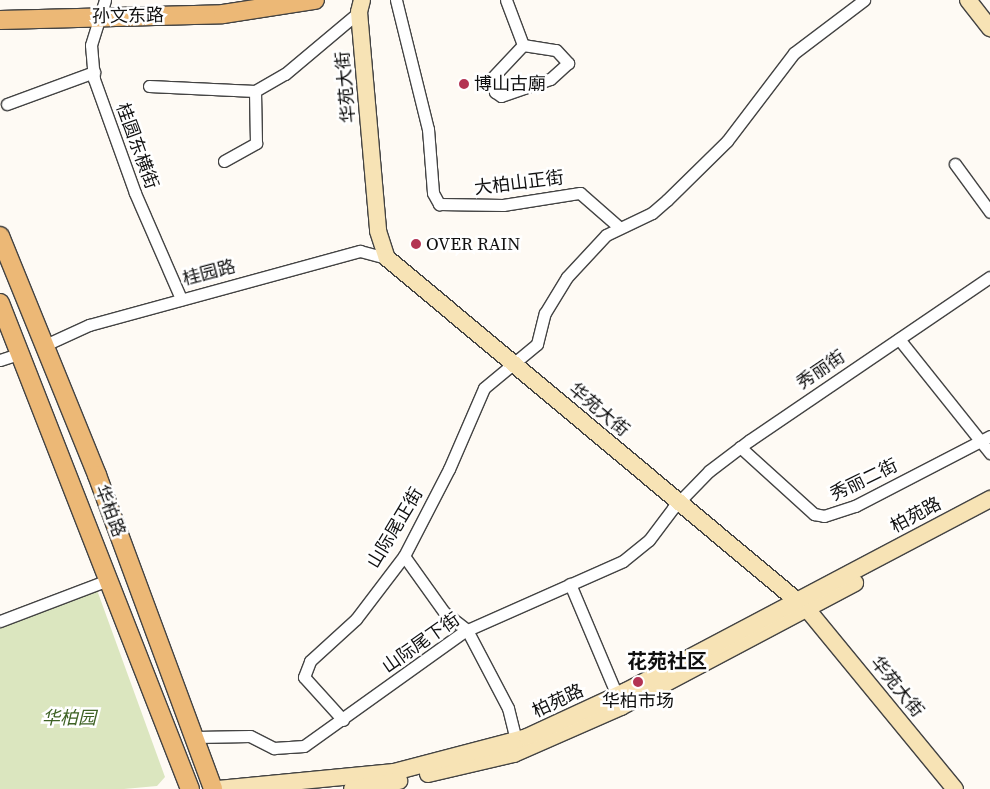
<!DOCTYPE html>
<meta charset="utf-8">
<style>
body{margin:0}
#map{position:relative;width:990px;height:789px;overflow:hidden;background:#fefaf4;font-family:"Source Serif 4","Noto Sans SC",serif}
div>[style]{position:absolute}
.green>*{inset:0;background:#dbe6bf}
.roads{filter:drop-shadow(1px 0 #434343) drop-shadow(-1px 0 #434343) drop-shadow(0 1px #434343) drop-shadow(0 -1px #434343)}
.street>*{height:11px;margin:-5.5px;padding:0 5.5px;transform-origin:5.5px;border-radius:5.5px;background:#fff}
.secondary>*{height:16px;margin:-8px;padding:0 8px;transform-origin:8px;border-radius:8px;background:#f7e3b5}
.primary>*{height:18px;margin:-9px;padding:0 9px;transform-origin:9px;border-radius:9px;background:#ecb876}
.dots>*{width:14px;height:14px;translate:-50% -50%;box-sizing:border-box;border:2px solid #fff;border-radius:50%}
span{translate:-50% -50%;white-space:nowrap;text-align:center;line-height:1.15;-webkit-text-stroke:5px #fff;paint-order:stroke}
.street-label{font-size:18px;color:#101010}
.poi-label{font-size:18px;color:#101010}
.left{translate:0 -50%;text-align:left}
.park-label{font-size:18px;color:#3e6225;font-style:italic}
.quarter-label{font-size:20px;color:#101010;font-weight:700}
</style>
<div id="map">
<div class="green">
<i style="clip-path:polygon(97px 590px,165px 777px,157px 786px,124px 789px,0 789px,0 627px)"></i>
</div>
<div class="roads">
<div class="street">
<i style="left:105px;top:0;width:47px;rotate:107.3deg"></i>
<i style="left:91px;top:45px;width:34px;rotate:85deg"></i>
<i style="left:94px;top:79px;width:121px;rotate:70.2deg"></i>
<i style="left:135px;top:193px;width:116px;rotate:66.5deg"></i>
<i style="left:396px;top:0;width:133px;rotate:76.1deg"></i>
<i style="left:428px;top:129px;width:64px;rotate:85.5deg"></i>
<i style="left:433px;top:193px;width:13px;rotate:61deg"></i>
<i style="left:439px;top:204px;width:64px;rotate:0.9deg"></i>
<i style="left:503px;top:205px;width:78px;rotate:-8.9deg"></i>
<i style="left:580px;top:193px;width:53px;rotate:41.2deg"></i>
<i style="left:506px;top:0;width:48px;rotate:69.3deg"></i>
<i style="left:523px;top:45px;width:33px;rotate:9deg"></i>
<i style="left:556px;top:50px;width:18px;rotate:47deg"></i>
<i style="left:568px;top:63px;width:24px;rotate:138deg"></i>
<i style="left:550px;top:79px;width:52px;rotate:160.9deg"></i>
<i style="left:501px;top:96px;width:7px;rotate:-146deg"></i>
<i style="left:495px;top:92px;width:14px;rotate:-102deg"></i>
<i style="left:492px;top:78px;width:45px;rotate:-46.8deg"></i>
<i style="left:149px;top:86px;width:106px;rotate:2.7deg"></i>
<i style="left:255px;top:91px;width:34px;rotate:-30deg"></i>
<i style="left:285px;top:74px;width:97px;rotate:-40deg"></i>
<i style="left:7px;top:104px;width:93px;rotate:-20.2deg"></i>
<i style="left:224px;top:161px;width:37px;rotate:-29deg"></i>
<i style="left:256px;top:143px;width:52px;rotate:-91.1deg"></i>
<i style="left:955px;top:164px;width:59px;rotate:53.9deg"></i>
<i style="left:899px;top:339px;width:146px;rotate:51.4deg"></i>
<i style="left:43px;top:346px;width:51px;rotate:-24.5deg"></i>
<i style="left:89px;top:325px;width:281px;rotate:-15.3deg"></i>
<i style="left:360px;top:251px;width:28px;rotate:15deg"></i>
<i style="left:0;top:360px;width:20px;rotate:-18deg"></i>
<i style="left:740px;top:447px;width:100px;rotate:42.2deg"></i>
<i style="left:814px;top:514px;width:10px;rotate:11deg"></i>
<i style="left:824px;top:516px;width:33px;rotate:-18deg"></i>
<i style="left:855px;top:506px;width:152px;rotate:-27.4deg"></i>
<i style="left:404px;top:556px;width:69px;rotate:54.5deg"></i>
<i style="left:444px;top:612px;width:29px;rotate:38deg"></i>
<i style="left:467px;top:630px;width:88px;rotate:62.3deg"></i>
<i style="left:508px;top:708px;width:33px;rotate:76deg"></i>
<i style="left:570px;top:584px;width:121px;rotate:67.1deg"></i>
<i style="left:0;top:621px;width:116px;rotate:-20.8deg"></i>
<i style="left:343px;top:720px;width:58px;rotate:-132.2deg"></i>
<i style="left:304px;top:677px;width:17px;rotate:-69deg"></i>
<i style="left:310px;top:661px;width:62px;rotate:-42.4deg"></i>
<i style="left:356px;top:619px;width:79px;rotate:-52.7deg"></i>
<i style="left:404px;top:556px;width:98px;rotate:-62.7deg"></i>
<i style="left:449px;top:469px;width:88px;rotate:-66.6deg"></i>
<i style="left:484px;top:388px;width:69px;rotate:-39.7deg"></i>
<i style="left:537px;top:344px;width:32px;rotate:-76deg"></i>
<i style="left:545px;top:313px;width:42px;rotate:-58.6deg"></i>
<i style="left:567px;top:277px;width:57px;rotate:-47.1deg"></i>
<i style="left:606px;top:235px;width:51px;rotate:-25.6deg"></i>
<i style="left:652px;top:213px;width:20px;rotate:-41deg"></i>
<i style="left:667px;top:200px;width:84px;rotate:-44.5deg"></i>
<i style="left:727px;top:141px;width:111px;rotate:-52.7deg"></i>
<i style="left:794px;top:53px;width:88px;rotate:-37.1deg"></i>
<i style="left:196px;top:737px;width:54px;rotate:-1.1deg"></i>
<i style="left:250px;top:736px;width:27px;rotate:27deg"></i>
<i style="left:274px;top:748px;width:30px;rotate:-4deg"></i>
<i style="left:304px;top:746px;width:196px;rotate:-35.6deg"></i>
<i style="left:463px;top:632px;width:175px;rotate:-23.9deg"></i>
<i style="left:623px;top:561px;width:33px;rotate:-39deg"></i>
<i style="left:649px;top:540px;width:40px;rotate:-53deg"></i>
<i style="left:673px;top:508px;width:52px;rotate:-45.8deg"></i>
<i style="left:709px;top:471px;width:51px;rotate:-37.1deg"></i>
<i style="left:750px;top:440px;width:290px;rotate:-34.2deg"></i>
</div>
<div class="secondary">
<i style="left:362px;top:0;width:12px;rotate:104deg"></i>
<i style="left:359px;top:12px;width:220px;rotate:85deg"></i>
<i style="left:378px;top:231px;width:28px;rotate:72deg"></i>
<i style="left:387px;top:258px;width:547px;rotate:39.89deg"></i>
<i style="left:807px;top:609px;width:233px;rotate:50.6deg"></i>
<i style="left:968px;top:0;width:36px;rotate:52deg"></i>
<i style="left:428px;top:774px;width:88px;rotate:-13.1deg"></i>
<i style="left:514px;top:754px;width:117px;rotate:-23.7deg"></i>
<i style="left:621px;top:707px;width:265px;rotate:-27.9deg"></i>
<i style="left:218px;top:789px;width:177px;rotate:-5.5deg"></i>
<i style="left:394px;top:772px;width:138px;rotate:-14.7deg"></i>
<i style="left:527px;top:737px;width:109px;rotate:-24.9deg"></i>
<i style="left:626px;top:691px;width:412px;rotate:-27.8deg"></i>
<i style="left:352px;top:789px;width:48px;rotate:-9.7deg"></i>
</div>
<div class="primary">
<i style="left:0;top:20px;width:223px;rotate:-1.5deg"></i>
<i style="left:223px;top:14px;width:93px;rotate:-8.7deg"></i>
<i style="left:0;top:236px;width:258px;rotate:67.9deg"></i>
<i style="left:97px;top:475px;width:335px;rotate:69.7deg"></i>
<i style="left:0;top:303px;width:522px;rotate:68.65deg"></i>
</div>
</div>
<div class="dots">
<i style="left:464px;top:84px;background:#b33453"></i>
<i style="left:416px;top:244px;background:#b33453"></i>
<i style="left:638px;top:682px;background:#b33453"></i>
</div>
<div class="street-label">
<span style="left:128px;top:16px;rotate:-1deg">孙文东路</span>
<span style="left:346px;top:87px;rotate:-95deg">华苑大街</span>
<span style="left:137px;top:146px;rotate:70deg">桂圆东横街</span>
<span style="left:519px;top:183px;rotate:-7deg">大柏山正街</span>
<span style="left:209px;top:273px;rotate:-15deg">桂园路</span>
<span style="left:821px;top:370px;rotate:-34deg">秀丽街</span>
<span style="left:599px;top:410px;rotate:40deg">华苑大街</span>
<span style="left:864px;top:480px;rotate:-26deg">秀丽二街</span>
<span style="left:110px;top:511px;rotate:69deg">华柏路</span>
<span style="left:916px;top:515px;rotate:-28deg">柏苑路</span>
<span style="left:395px;top:528px;rotate:-59deg">山际尾正街</span>
<span style="left:421px;top:643px;rotate:-35deg">山际尾下街</span>
<span style="left:897px;top:687px;rotate:51deg">华苑大街</span>
<span style="left:558px;top:701px;rotate:-25deg">柏苑路</span>
</div>
<div class="poi-label">
<span class="left" style="left:474px;top:84px">博山古廟</span>
<span class="left" style="left:426px;top:244px">OVER RAIN</span>
<span style="left:638px;top:701px">华柏市场</span>
</div>
<div class="park-label">
<span style="left:69px;top:718px">华柏园</span>
</div>
<div class="quarter-label">
<span style="left:667px;top:661px">花苑社区</span>
</div>
</div>
